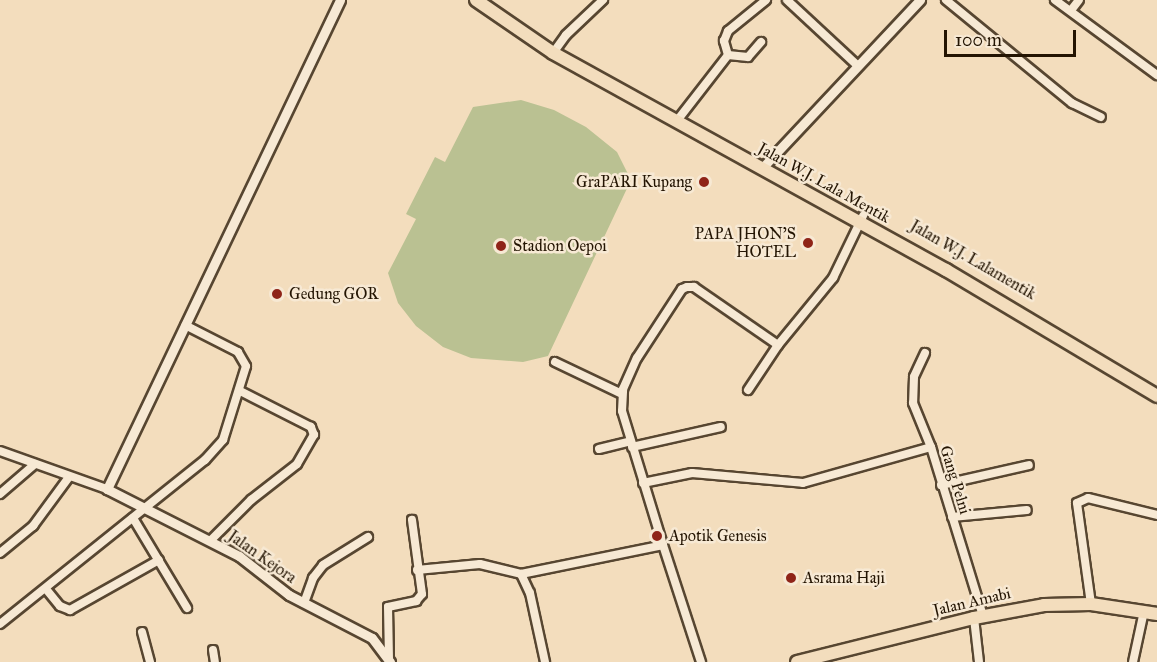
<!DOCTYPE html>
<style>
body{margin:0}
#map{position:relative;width:1157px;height:662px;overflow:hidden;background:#f3ddbd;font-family:"IM FELL Great Primer",serif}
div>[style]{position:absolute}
.green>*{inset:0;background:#bac192}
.roads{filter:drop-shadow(2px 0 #574631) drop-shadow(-2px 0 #574631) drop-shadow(0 2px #574631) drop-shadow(0 -2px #574631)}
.minor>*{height:8px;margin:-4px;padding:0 4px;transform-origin:4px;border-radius:4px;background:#f7e9d4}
.tertiary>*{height:9px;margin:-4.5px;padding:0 4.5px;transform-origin:4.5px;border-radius:4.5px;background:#f7e9d4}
.primary>*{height:12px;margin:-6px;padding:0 6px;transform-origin:6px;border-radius:6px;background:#f3ddbd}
.dots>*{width:16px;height:16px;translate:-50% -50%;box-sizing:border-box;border:3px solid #f7e9d4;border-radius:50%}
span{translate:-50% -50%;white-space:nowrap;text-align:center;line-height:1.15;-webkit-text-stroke:5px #f7e9d4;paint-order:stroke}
.poi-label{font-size:16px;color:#231402}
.right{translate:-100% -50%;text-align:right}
.left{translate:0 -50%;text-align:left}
.street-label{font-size:16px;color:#231402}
.scale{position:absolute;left:944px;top:30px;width:132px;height:27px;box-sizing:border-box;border:3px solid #231402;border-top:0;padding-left:8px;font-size:18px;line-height:21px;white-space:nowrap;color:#231402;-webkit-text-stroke:4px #f7e9d4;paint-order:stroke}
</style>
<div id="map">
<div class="green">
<i style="clip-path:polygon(521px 100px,554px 110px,586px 127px,617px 152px,631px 180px,548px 356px,523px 362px,471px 358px,443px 347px,416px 326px,398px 303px,388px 273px,416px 219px,406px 214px,435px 157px,445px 162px,473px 107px)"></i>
</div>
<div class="roads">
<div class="minor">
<i style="left:787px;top:0;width:97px;rotate:42.9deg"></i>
<i style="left:946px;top:0;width:163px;rotate:39.3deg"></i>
<i style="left:1072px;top:103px;width:32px;rotate:26deg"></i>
<i style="left:1055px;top:0;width:127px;rotate:36.3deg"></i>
<i style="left:1072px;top:9px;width:11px;rotate:-52deg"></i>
<i style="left:553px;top:53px;width:22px;rotate:-54deg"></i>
<i style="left:566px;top:35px;width:51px;rotate:-43.4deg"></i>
<i style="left:728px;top:55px;width:15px;rotate:-106deg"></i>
<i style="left:724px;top:41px;width:11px;rotate:-68deg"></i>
<i style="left:728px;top:31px;width:49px;rotate:-39.2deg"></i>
<i style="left:676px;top:122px;width:85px;rotate:-52.2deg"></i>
<i style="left:728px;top:55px;width:20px;rotate:6deg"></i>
<i style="left:748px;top:57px;width:20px;rotate:-49deg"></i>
<i style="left:925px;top:353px;width:26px;rotate:115deg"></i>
<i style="left:914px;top:377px;width:26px;rotate:92deg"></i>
<i style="left:913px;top:403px;width:48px;rotate:67.8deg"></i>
<i style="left:931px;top:447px;width:177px;rotate:72.9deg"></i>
<i style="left:555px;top:362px;width:74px;rotate:25.5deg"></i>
<i style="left:748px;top:390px;width:54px;rotate:-56.3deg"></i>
<i style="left:778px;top:345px;width:87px;rotate:-50.6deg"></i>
<i style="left:833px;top:278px;width:69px;rotate:-64.2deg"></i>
<i style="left:632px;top:447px;width:91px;rotate:-12.7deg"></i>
<i style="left:599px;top:449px;width:32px;rotate:-14deg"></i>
<i style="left:0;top:451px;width:114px;rotate:19.6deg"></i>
<i style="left:643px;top:483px;width:50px;rotate:-11.5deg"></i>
<i style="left:692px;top:473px;width:111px;rotate:5.1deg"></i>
<i style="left:803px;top:483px;width:133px;rotate:-15.7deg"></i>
<i style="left:941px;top:485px;width:90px;rotate:-12.8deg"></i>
<i style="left:0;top:494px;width:46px;rotate:-40.6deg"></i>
<i style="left:952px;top:517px;width:75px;rotate:-5.3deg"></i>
<i style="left:133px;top:518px;width:105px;rotate:59deg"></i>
<i style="left:211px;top:540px;width:57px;rotate:-45deg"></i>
<i style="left:251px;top:500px;width:58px;rotate:-38deg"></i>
<i style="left:297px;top:464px;width:34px;rotate:-60deg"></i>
<i style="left:314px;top:435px;width:9px;rotate:-111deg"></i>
<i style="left:311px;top:427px;width:80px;rotate:-153.1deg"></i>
<i style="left:663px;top:545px;width:123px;rotate:72deg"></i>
<i style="left:0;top:553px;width:43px;rotate:-39.3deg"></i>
<i style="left:33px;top:526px;width:61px;rotate:-53.7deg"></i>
<i style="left:417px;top:570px;width:63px;rotate:-5.4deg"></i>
<i style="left:480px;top:564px;width:42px;rotate:13.7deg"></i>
<i style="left:521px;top:574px;width:145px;rotate:-11.5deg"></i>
<i style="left:663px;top:545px;width:140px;rotate:-107deg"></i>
<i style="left:622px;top:411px;width:22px;rotate:-87deg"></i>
<i style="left:623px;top:389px;width:34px;rotate:-66deg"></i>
<i style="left:637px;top:358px;width:82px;rotate:-56.9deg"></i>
<i style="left:682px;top:289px;width:5px;rotate:-22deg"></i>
<i style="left:687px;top:287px;width:7px"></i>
<i style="left:694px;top:287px;width:102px;rotate:34.6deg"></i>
<i style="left:521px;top:574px;width:21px;rotate:65deg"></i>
<i style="left:530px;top:593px;width:71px;rotate:77.7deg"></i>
<i style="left:46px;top:589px;width:22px;rotate:51deg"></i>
<i style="left:60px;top:606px;width:11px;rotate:22deg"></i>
<i style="left:70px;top:610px;width:102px;rotate:-29.3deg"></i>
<i style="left:304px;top:603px;width:27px;rotate:-70deg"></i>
<i style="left:313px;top:578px;width:16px;rotate:-52deg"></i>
<i style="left:323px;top:565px;width:53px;rotate:-31.9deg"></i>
<i style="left:1091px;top:604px;width:102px;rotate:-97.9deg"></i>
<i style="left:1077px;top:503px;width:12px;rotate:-24deg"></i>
<i style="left:1088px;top:498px;width:71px;rotate:13.8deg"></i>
<i style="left:974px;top:618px;width:44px;rotate:83.5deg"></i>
<i style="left:0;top:624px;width:263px;rotate:-38.7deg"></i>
<i style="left:205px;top:460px;width:27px;rotate:-48deg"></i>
<i style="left:223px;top:440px;width:77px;rotate:-72.7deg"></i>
<i style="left:246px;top:366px;width:16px;rotate:-120deg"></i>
<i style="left:238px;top:352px;width:59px;rotate:-153deg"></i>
<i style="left:142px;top:632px;width:31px;rotate:75deg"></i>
<i style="left:213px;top:650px;width:12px;rotate:81deg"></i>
<i style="left:389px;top:659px;width:52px;rotate:-91.1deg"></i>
<i style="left:388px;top:607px;width:29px;rotate:-12deg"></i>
<i style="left:416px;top:601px;width:9px;rotate:-49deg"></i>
<i style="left:422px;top:594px;width:75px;rotate:-97.7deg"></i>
<i style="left:1133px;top:662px;width:52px;rotate:-77.8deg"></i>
</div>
<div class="tertiary">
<i style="left:340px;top:0;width:542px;rotate:115.48deg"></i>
<i style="left:107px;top:489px;width:148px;rotate:26.9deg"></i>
<i style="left:239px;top:556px;width:63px;rotate:38deg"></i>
<i style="left:289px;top:595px;width:93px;rotate:27.4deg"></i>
<i style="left:372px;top:638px;width:30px;rotate:53deg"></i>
<i style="left:762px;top:168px;width:231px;rotate:-46.8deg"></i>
</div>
<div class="primary">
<i style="left:476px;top:0;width:93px;rotate:34.5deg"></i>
<i style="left:553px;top:53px;width:449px;rotate:28.9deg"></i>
<i style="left:946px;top:270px;width:246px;rotate:30.8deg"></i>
<i style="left:797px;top:662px;width:182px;rotate:-14deg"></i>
<i style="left:974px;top:618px;width:71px;rotate:-10.5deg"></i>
<i style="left:1044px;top:605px;width:47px;rotate:-1.2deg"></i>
<i style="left:1091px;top:604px;width:67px;rotate:8.6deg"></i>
</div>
</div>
<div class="dots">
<i style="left:704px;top:182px;background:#8f2418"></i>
<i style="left:808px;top:243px;background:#8f2418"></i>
<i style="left:501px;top:246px;background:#8f2418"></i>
<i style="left:277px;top:294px;background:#8f2418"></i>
<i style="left:657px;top:536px;background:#8f2418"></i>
<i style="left:791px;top:578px;background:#8f2418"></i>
</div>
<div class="poi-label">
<span class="right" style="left:692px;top:182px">GraPARI Kupang</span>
<span class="right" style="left:796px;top:243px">PAPA JHON'S<br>HOTEL</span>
<span class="left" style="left:513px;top:246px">Stadion Oepoi</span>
<span class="left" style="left:289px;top:294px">Gedung GOR</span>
<span class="left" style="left:669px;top:536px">Apotik Genesis</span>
<span class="left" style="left:803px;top:578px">Asrama Haji</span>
</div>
<div class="street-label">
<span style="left:824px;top:183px;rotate:29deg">Jalan W.J. Lala Mentik</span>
<span style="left:973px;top:260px;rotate:30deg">Jalan W.J. Lalamentik</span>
<span style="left:955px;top:480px;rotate:73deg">Gang Pelni</span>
<span style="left:262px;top:557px;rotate:35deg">Jalan Kejora</span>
<span style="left:972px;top:602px;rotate:-13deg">Jalan Amabi</span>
</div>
<div class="scale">100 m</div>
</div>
